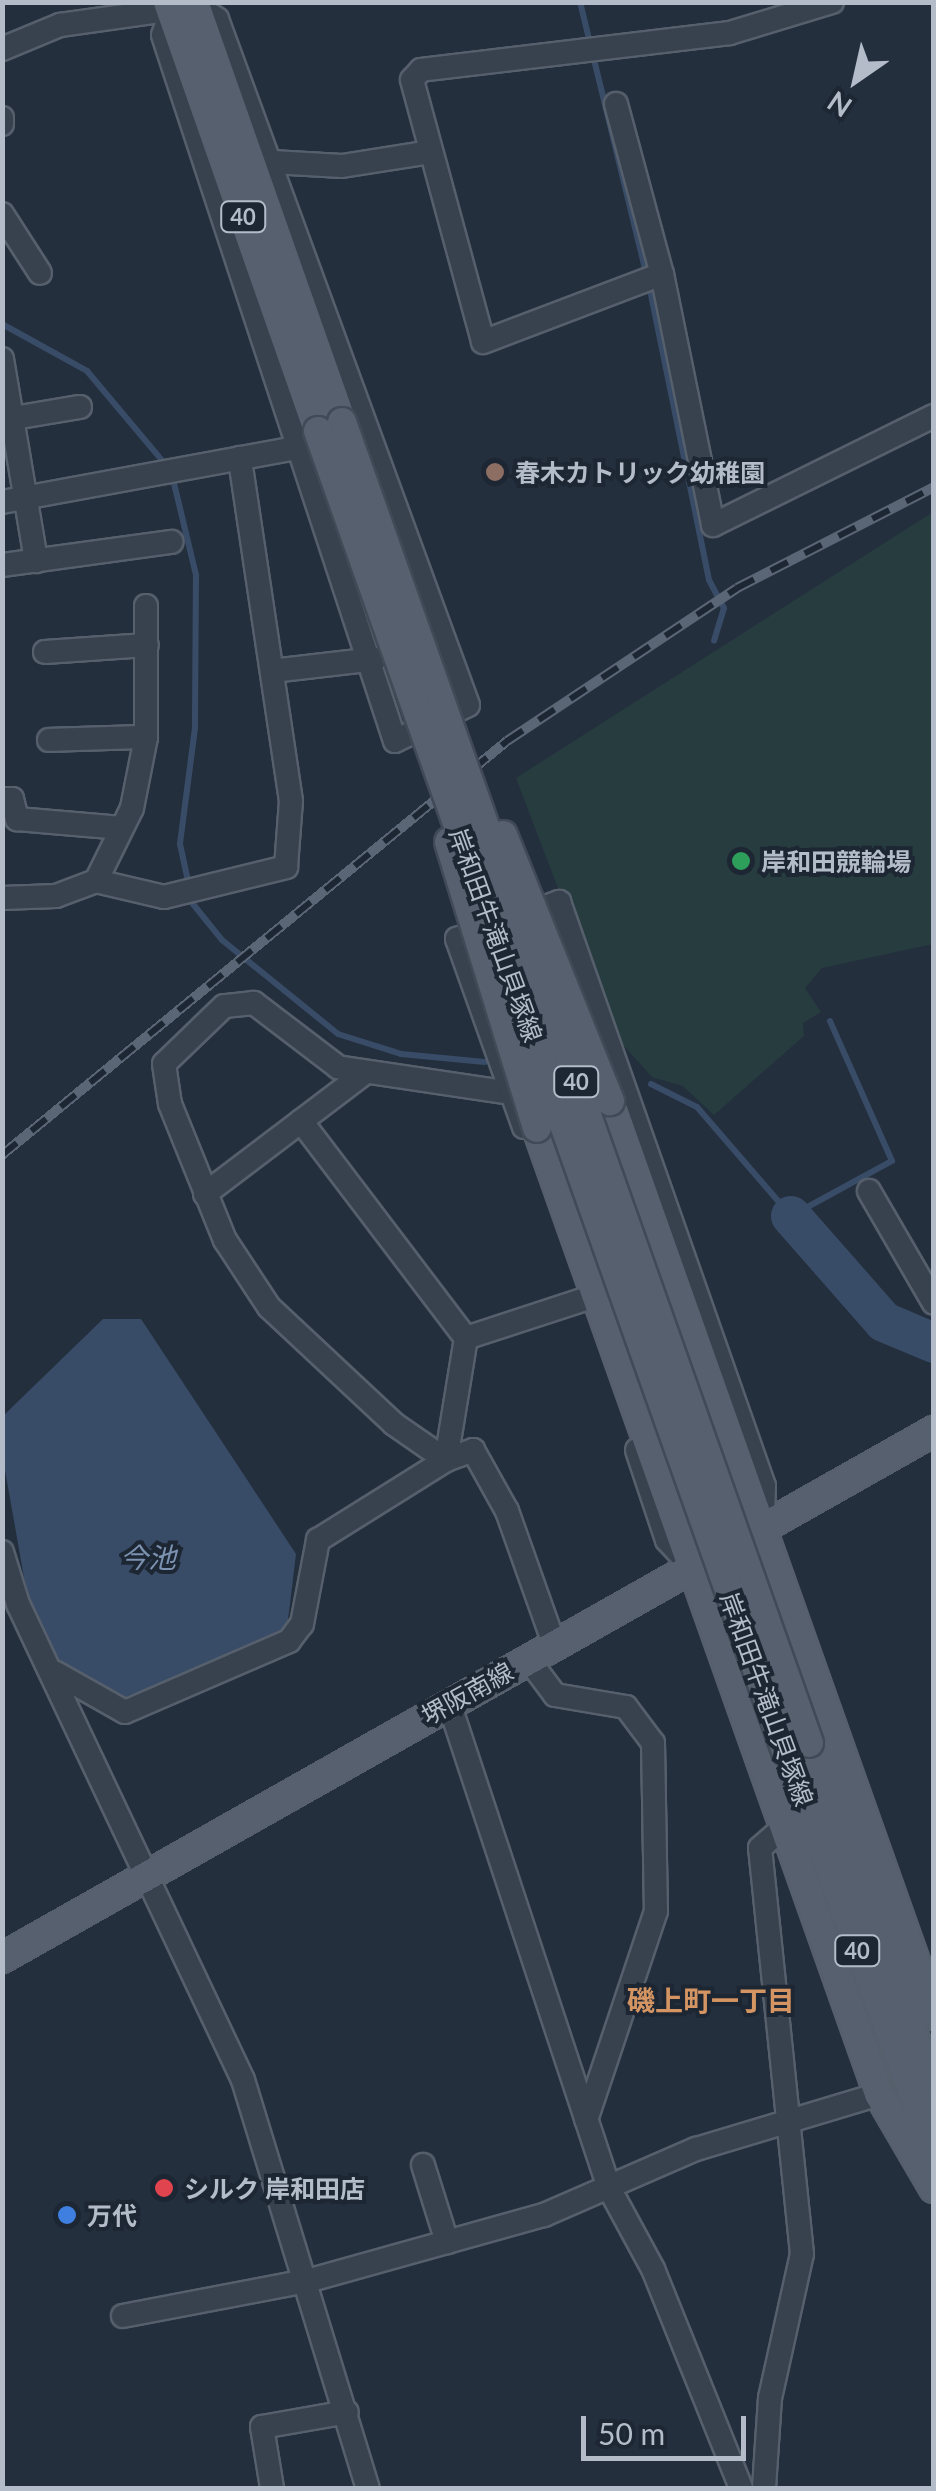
<!DOCTYPE html>
<meta charset="utf-8">
<style>
body{margin:0}
#map{position:relative;width:936px;height:2491px;overflow:hidden;background:#242f3e;font-family:Lato,"Noto Sans JP",sans-serif}
div>[style]{position:absolute}
.green>*{inset:0;background:#263c3f}
.water>*{inset:0;background:#394c67}
.stream>*{height:6px;margin:-3px;padding:0 3px;transform-origin:3px;border-radius:3px;background:#394c67}
.river>*{height:40px;margin:-20px;padding:0 20px;transform-origin:20px;border-radius:20px;background:#394c67}
.roads{filter:drop-shadow(2px 0 #565f6c) drop-shadow(-2px 0 #565f6c) drop-shadow(0 2px #565f6c) drop-shadow(0 -2px #565f6c)}
.minor>*{height:22px;margin:-11px;padding:0 11px;transform-origin:11px;border-radius:11px;background:#38414e}
.major>*{height:28px;margin:-14px;padding:0 14px;transform-origin:14px;border-radius:14px;background:#56606e}
.rail>*{height:10px;margin-top:-5px;transform-origin:0;background:repeating-linear-gradient(90deg,#1d2633 0 19px,#5a6575 0 38px);box-sizing:border-box;border-block:2px solid #5a6575}
.bridges{filter:drop-shadow(2px 0 #414a57) drop-shadow(-2px 0 #414a57) drop-shadow(0 2px #414a57) drop-shadow(0 -2px #414a57)}
.major-bridge>*{height:28px;margin:-14px;padding:0 14px;transform-origin:14px;border-radius:14px;background:#56606e}
.dots>*{width:28px;height:28px;translate:-50% -50%;box-sizing:border-box;border:5px solid #1d2633;border-radius:50%}
span{translate:-50% -50%;white-space:nowrap;text-align:center;line-height:1.15;-webkit-text-stroke:8px #1d2633;paint-order:stroke}
.shield-label span{padding:2px 8px;background:#1d2633;border:2px solid;border-radius:8px;-webkit-text-stroke-width:0}
.shield-label{font-size:22px;color:#b4bcc9;font-weight:700}
.poi-label{font-size:25px;color:#b4bcc9;font-weight:700}
.left{translate:0 -50%;text-align:left}
.street-label{font-size:25px;color:#b4bcc9}
.water-label{font-size:28px;color:#7c92b1;font-style:italic}
.neighbourhood-label{font-size:28px;color:#d59563;font-weight:700}
.frame{position:absolute;inset:0;border:5px solid #b4bcc9;pointer-events:none}
.north{position:absolute;left:806px;top:30px;width:100px;height:100px;-webkit-text-stroke:8px #1d2633;paint-order:stroke;rotate:214deg;font-size:28px;font-weight:700;line-height:40px;text-align:center;color:#b4bcc9}
.north::after{content:'';display:block;margin:auto;width:35px;height:45px;background:#b4bcc9;clip-path:polygon(50% 0,100% 100%,50% 72%,0 100%)}
.scale{position:absolute;left:581px;top:2416px;width:165px;height:45px;box-sizing:border-box;border:5px solid #b4bcc9;border-top:0;padding-left:12px;font-size:30px;line-height:35px;white-space:nowrap;color:#b4bcc9;-webkit-text-stroke:8px #1d2633;paint-order:stroke}
</style>
<div id="map">
<div class="green">
<i style="clip-path:polygon(933px 512px,933px 944px,822px 968px,805px 988px,821px 1012px,803px 1023px,804px 1036px,714px 1115px,683px 1086px,652px 1077px,614px 1035px,516px 778px)"></i>
</div>
<div class="water">
<i style="clip-path:polygon(103px 1319px,141px 1319px,296px 1554px,287px 1628px,275px 1639px,120px 1699px,60px 1664px,28px 1600px,3px 1459px,3px 1416px)"></i>
</div>
<div class="stream">
<i style="left:580px;top:2px;width:279px;rotate:76.3deg"></i>
<i style="left:649px;top:285px;width:301px;rotate:78.5deg"></i>
<i style="left:709px;top:580px;width:32px;rotate:62deg"></i>
<i style="left:724px;top:608px;width:34px;rotate:107deg"></i>
<i style="left:2px;top:324px;width:97px;rotate:28.9deg"></i>
<i style="left:87px;top:371px;width:121px;rotate:50deg"></i>
<i style="left:172px;top:475px;width:103px;rotate:76.5deg"></i>
<i style="left:196px;top:575px;width:153px;rotate:90.4deg"></i>
<i style="left:195px;top:728px;width:117px;rotate:97.4deg"></i>
<i style="left:180px;top:844px;width:61px;rotate:77.8deg"></i>
<i style="left:193px;top:904px;width:46px;rotate:51.1deg"></i>
<i style="left:222px;top:940px;width:149px;rotate:39deg"></i>
<i style="left:338px;top:1034px;width:66px;rotate:17.6deg"></i>
<i style="left:401px;top:1054px;width:84px;rotate:5.4deg"></i>
<i style="left:651px;top:1084px;width:51px;rotate:26.6deg"></i>
<i style="left:697px;top:1107px;width:144px;rotate:49.2deg"></i>
<i style="left:791px;top:1216px;width:115px;rotate:-28.6deg"></i>
<i style="left:892px;top:1161px;width:153px;rotate:-113.9deg"></i>
</div>
<div class="river">
<i style="left:791px;top:1216px;width:141px;rotate:48.7deg"></i>
<i style="left:884px;top:1322px;width:54px;rotate:22.8deg"></i>
</div>
<div class="roads">
<div class="minor">
<i style="left:832px;top:2px;width:107px;rotate:163.1deg"></i>
<i style="left:730px;top:33px;width:311px;rotate:173.2deg"></i>
<i style="left:421px;top:70px;width:13px;rotate:132deg"></i>
<i style="left:412px;top:80px;width:271px;rotate:74.8deg"></i>
<i style="left:483px;top:342px;width:191px;rotate:-20.8deg"></i>
<i style="left:662px;top:274px;width:256px;rotate:78.5deg"></i>
<i style="left:713px;top:525px;width:246px;rotate:-26.3deg"></i>
<i style="left:171px;top:11px;width:25px;rotate:108deg"></i>
<i style="left:163px;top:35px;width:743px;rotate:71.81deg"></i>
<i style="left:395px;top:741px;width:81px;rotate:-26.3deg"></i>
<i style="left:468px;top:705px;width:730px;rotate:-110.1deg"></i>
<i style="left:217px;top:19px;width:27px;rotate:-147deg"></i>
<i style="left:2px;top:49px;width:63px;rotate:-22.5deg"></i>
<i style="left:60px;top:25px;width:122px;rotate:-8deg"></i>
<i style="left:616px;top:104px;width:176px;rotate:74.9deg"></i>
<i style="left:2px;top:118px;width:6px;rotate:90deg"></i>
<i style="left:272px;top:162px;width:70px;rotate:3.3deg"></i>
<i style="left:342px;top:166px;width:89px;rotate:-9deg"></i>
<i style="left:2px;top:214px;width:70px;rotate:57.2deg"></i>
<i style="left:2px;top:359px;width:205px;rotate:80.4deg"></i>
<i style="left:2px;top:420px;width:79px;rotate:-9.5deg"></i>
<i style="left:2px;top:502px;width:305px;rotate:-10.4deg"></i>
<i style="left:2px;top:565px;width:171px;rotate:-7.8deg"></i>
<i style="left:45px;top:652px;width:102px;rotate:-3.9deg"></i>
<i style="left:272px;top:671px;width:104px;rotate:-6.6deg"></i>
<i style="left:49px;top:740px;width:97px;rotate:-1.8deg"></i>
<i style="left:2px;top:799px;width:10px"></i>
<i style="left:12px;top:799px;width:21px;rotate:76deg"></i>
<i style="left:17px;top:819px;width:105px;rotate:4.9deg"></i>
<i style="left:96px;top:881px;width:70px;rotate:13.2deg"></i>
<i style="left:164px;top:897px;width:126px;rotate:-13.8deg"></i>
<i style="left:286px;top:867px;width:66px;rotate:-85.7deg"></i>
<i style="left:291px;top:801px;width:347px;rotate:-98.5deg"></i>
<i style="left:2px;top:898px;width:54px;rotate:-2.1deg"></i>
<i style="left:56px;top:896px;width:43px;rotate:-20.6deg"></i>
<i style="left:96px;top:881px;width:81px;rotate:-63.7deg"></i>
<i style="left:132px;top:808px;width:72px;rotate:-78.8deg"></i>
<i style="left:146px;top:737px;width:131px;rotate:-90deg"></i>
<i style="left:511px;top:1093px;width:175px;rotate:-171.5deg"></i>
<i style="left:338px;top:1067px;width:106px;rotate:-142.7deg"></i>
<i style="left:254px;top:1003px;width:30px;rotate:174deg"></i>
<i style="left:224px;top:1006px;width:83px;rotate:136deg"></i>
<i style="left:164px;top:1064px;width:40px;rotate:81.5deg"></i>
<i style="left:170px;top:1104px;width:147px;rotate:68deg"></i>
<i style="left:225px;top:1240px;width:80px;rotate:56.7deg"></i>
<i style="left:269px;top:1307px;width:171px;rotate:43.1deg"></i>
<i style="left:394px;top:1424px;width:63px;rotate:34.7deg"></i>
<i style="left:446px;top:1460px;width:29px;rotate:-20deg"></i>
<i style="left:473px;top:1450px;width:70px;rotate:60.9deg"></i>
<i style="left:507px;top:1511px;width:141px;rotate:70.5deg"></i>
<i style="left:301px;top:1121px;width:273px;rotate:52.8deg"></i>
<i style="left:524px;top:1127px;width:200px;rotate:-109.6deg"></i>
<i style="left:457px;top:939px;width:109px;rotate:-19.9deg"></i>
<i style="left:559px;top:902px;width:619px;rotate:70.66deg"></i>
<i style="left:764px;top:1486px;width:36px;rotate:92deg"></i>
<i style="left:869px;top:1191px;width:129px;rotate:59.9deg"></i>
<i style="left:205px;top:1194px;width:197px;rotate:-37.2deg"></i>
<i style="left:637px;top:1450px;width:95px;rotate:71.6deg"></i>
<i style="left:667px;top:1540px;width:33px;rotate:47deg"></i>
<i style="left:2px;top:1552px;width:54px;rotate:72.9deg"></i>
<i style="left:18px;top:1604px;width:526px;rotate:64.7deg"></i>
<i style="left:243px;top:2080px;width:427px;rotate:73deg"></i>
<i style="left:528px;top:1659px;width:45px;rotate:53.1deg"></i>
<i style="left:555px;top:1695px;width:72px;rotate:9.6deg"></i>
<i style="left:626px;top:1707px;width:45px;rotate:53.1deg"></i>
<i style="left:653px;top:1743px;width:168px;rotate:89deg"></i>
<i style="left:656px;top:1911px;width:220px;rotate:108.5deg"></i>
<i style="left:56px;top:1673px;width:79px;rotate:29.5deg"></i>
<i style="left:125px;top:1712px;width:179px;rotate:-23.4deg"></i>
<i style="left:289px;top:1641px;width:21px;rotate:-53deg"></i>
<i style="left:302px;top:1624px;width:86px;rotate:-79.2deg"></i>
<i style="left:318px;top:1540px;width:151px;rotate:-32deg"></i>
<i style="left:446px;top:1460px;width:124px;rotate:-80.7deg"></i>
<i style="left:466px;top:1338px;width:125px;rotate:-18.1deg"></i>
<i style="left:449px;top:1703px;width:511px;rotate:71.74deg"></i>
<i style="left:609px;top:2188px;width:92px;rotate:61.5deg"></i>
<i style="left:653px;top:2269px;width:236px;rotate:68.1deg"></i>
<i style="left:423px;top:2165px;width:81px;rotate:72.7deg"></i>
<i style="left:123px;top:2316px;width:191px;rotate:-10.8deg"></i>
<i style="left:311px;top:2280px;width:242px;rotate:-15.6deg"></i>
<i style="left:544px;top:2215px;width:166px;rotate:-23.5deg"></i>
<i style="left:696px;top:2149px;width:191px;rotate:-16.7deg"></i>
<i style="left:272px;top:2488px;width:62px;rotate:-99.3deg"></i>
<i style="left:262px;top:2427px;width:86px;rotate:-10deg"></i>
<i style="left:764px;top:2488px;width:90px;rotate:-86.2deg"></i>
<i style="left:770px;top:2398px;width:148px;rotate:-77.5deg"></i>
<i style="left:802px;top:2254px;width:408px;rotate:-95.9deg"></i>
<i style="left:760px;top:1848px;width:33px;rotate:-41deg"></i>
</div>
<div class="major">
<i style="left:168px;top:2px;width:454px;rotate:70.7deg"></i>
<i style="left:194px;top:2px;width:445px;rotate:70.6deg"></i>
<i style="left:610px;top:1101px;width:970px;rotate:70.48deg"></i>
<i style="left:537px;top:1128px;width:1025px;rotate:70.5deg"></i>
<i style="left:879px;top:2094px;width:109px;rotate:59.7deg"></i>
<i style="left:809px;top:1743px;width:372px;rotate:70.3deg"></i>
<i style="left:786px;top:1751px;width:424px;rotate:69.6deg"></i>
<i style="left:2px;top:1958px;width:1071px;rotate:-29.49deg"></i>
</div>
</div>
<div class="rail">
<i style="left:2px;top:1155px;width:653px;rotate:-39.34deg"></i>
<i style="left:507px;top:741px;width:276px;rotate:-33.6deg"></i>
<i style="left:737px;top:588px;width:221px;rotate:-27.1deg"></i>
</div>
<div class="bridges">
<div class="major-bridge">
<i style="left:342px;top:422px;width:1401px;rotate:70.53deg"></i>
<i style="left:318px;top:431px;width:1401px;rotate:70.48deg"></i>
<i style="left:503px;top:835px;width:287px;rotate:68.1deg"></i>
<i style="left:449px;top:842px;width:299px;rotate:72.9deg"></i>
</div>
</div>
<div class="dots">
<i style="left:495px;top:472px;background:#8d6e63"></i>
<i style="left:741px;top:861px;background:#2e9e5b"></i>
<i style="left:164px;top:2188px;background:#e0444e"></i>
<i style="left:67px;top:2215px;background:#3f7fe0"></i>
</div>
<div class="shield-label">
<span style="left:243px;top:217px">40</span>
<span style="left:576px;top:1082px">40</span>
<span style="left:857px;top:1951px">40</span>
</div>
<div class="poi-label">
<span class="left" style="left:515px;top:472px">春木カトリック幼稚園</span>
<span class="left" style="left:761px;top:861px">岸和田競輪場</span>
<span class="left" style="left:184px;top:2188px">シルク 岸和田店</span>
<span class="left" style="left:87px;top:2215px">万代</span>
</div>
<div class="street-label">
<span style="left:496px;top:935px;rotate:70deg">岸和田牛滝山貝塚線</span>
<span style="left:467px;top:1693px;rotate:-29deg">堺阪南線</span>
<span style="left:767px;top:1699px;rotate:70deg">岸和田牛滝山貝塚線</span>
</div>
<div class="water-label">
<span style="left:148px;top:1557px">今池</span>
</div>
<div class="neighbourhood-label">
<span style="left:711px;top:2000px">磯上町一丁目</span>
</div>
<div class="frame"></div>
<div class="north">N</div>
<div class="scale">50 m</div>
</div>
